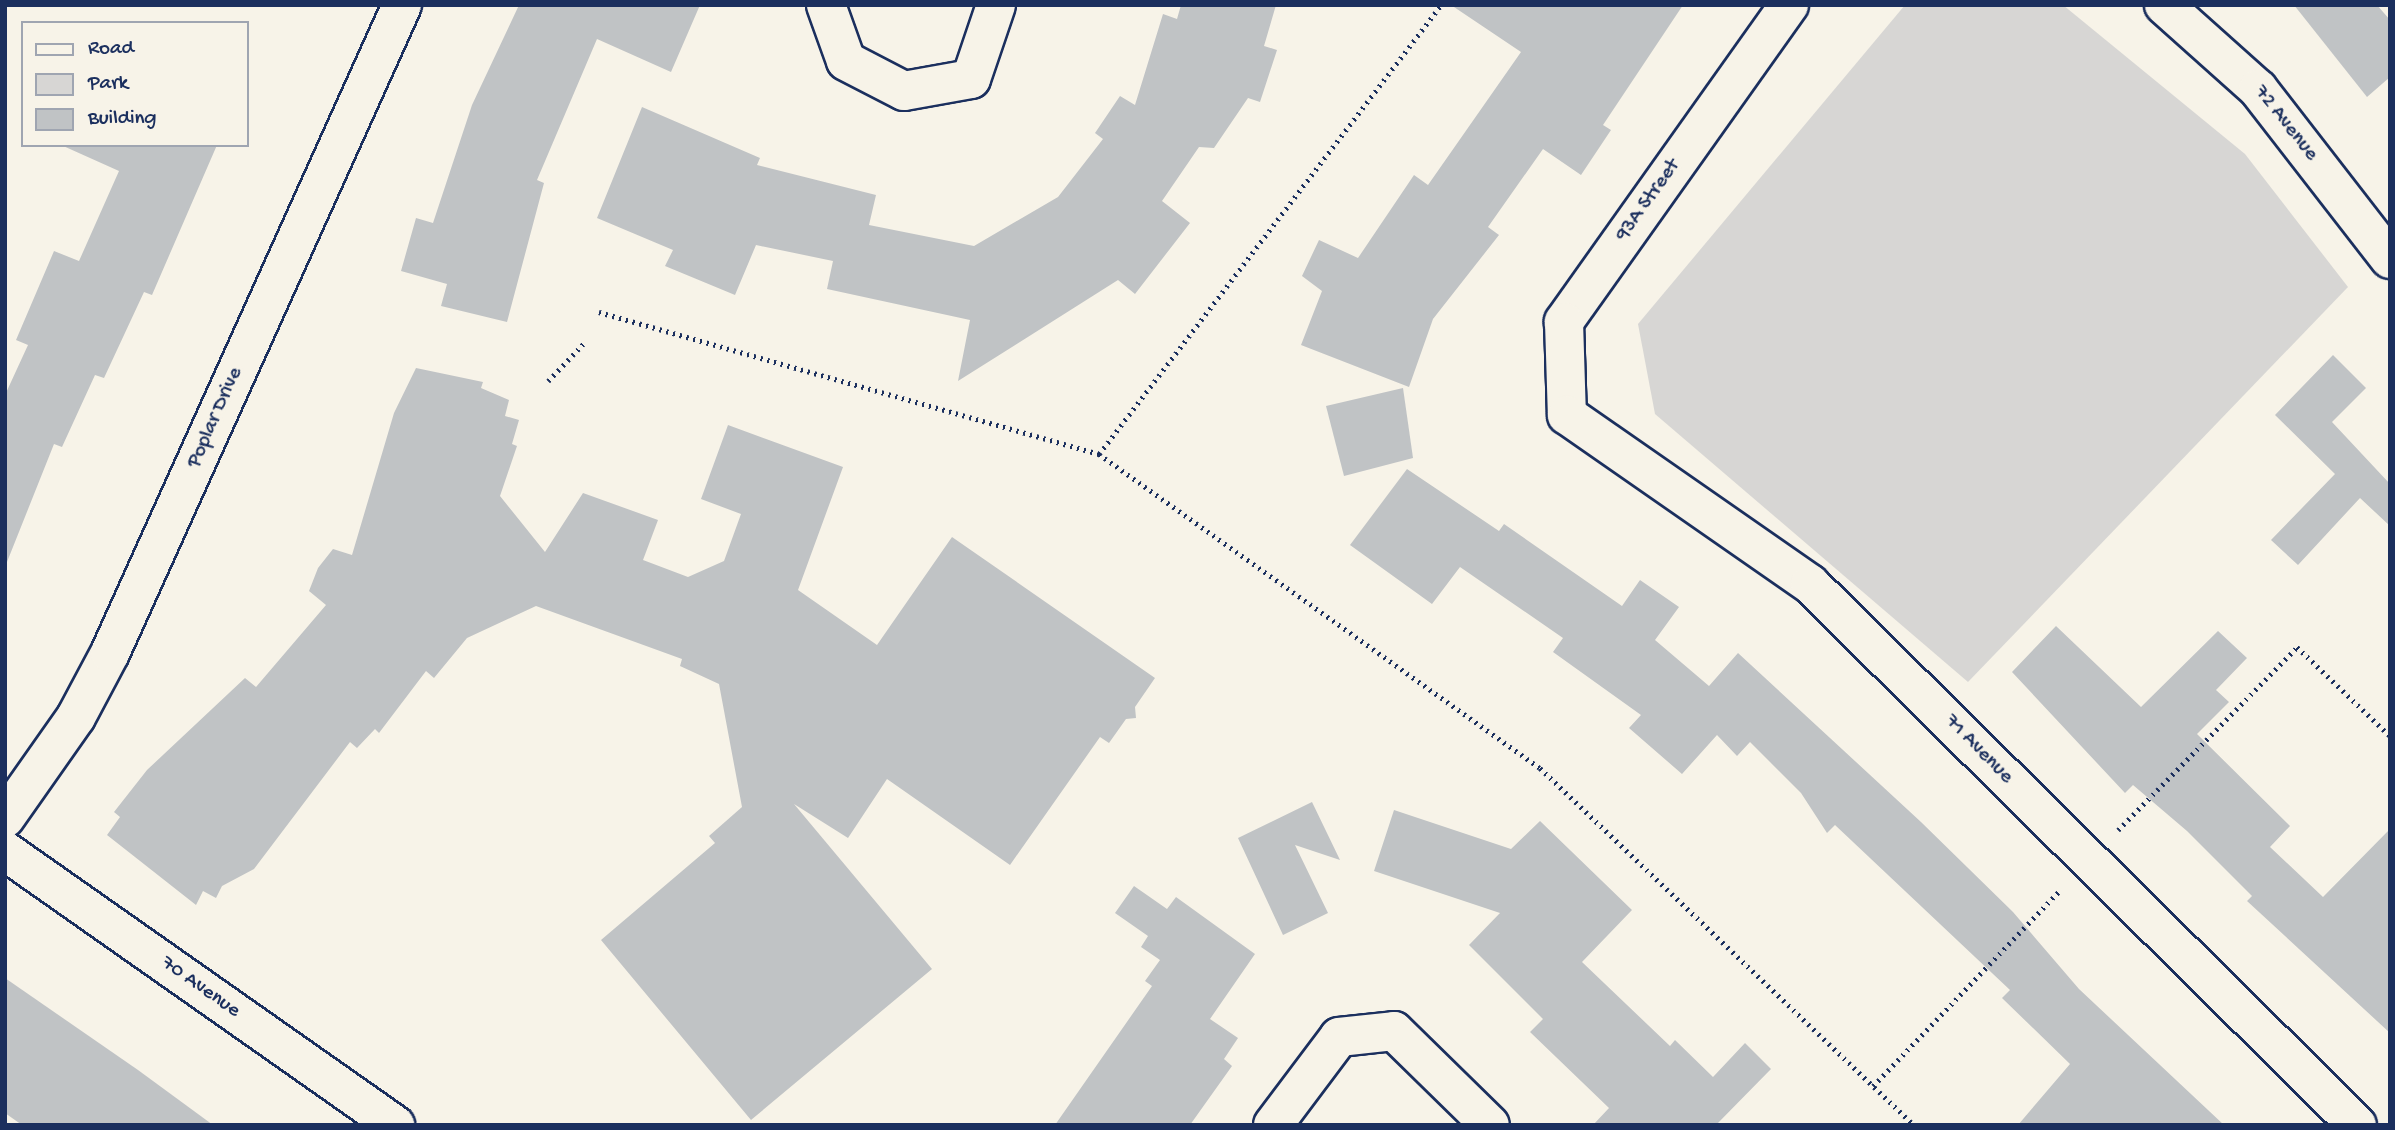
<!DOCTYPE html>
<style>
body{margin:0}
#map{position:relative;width:2395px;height:1130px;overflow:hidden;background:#f7f3e8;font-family:"Gochi Hand",sans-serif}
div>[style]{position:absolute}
.green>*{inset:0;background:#d7d6d4}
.building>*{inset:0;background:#c0c3c5}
.path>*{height:4.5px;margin-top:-2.25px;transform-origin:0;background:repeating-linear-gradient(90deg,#1b2f5e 0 2px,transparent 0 7px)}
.roads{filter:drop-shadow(2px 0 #1b2f5e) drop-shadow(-2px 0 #1b2f5e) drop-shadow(0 2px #1b2f5e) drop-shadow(0 -2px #1b2f5e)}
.minor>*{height:38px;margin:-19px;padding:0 19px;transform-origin:19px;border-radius:19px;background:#f7f3e8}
span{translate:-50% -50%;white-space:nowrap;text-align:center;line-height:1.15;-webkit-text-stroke:7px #f7f3e8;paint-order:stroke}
.street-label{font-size:21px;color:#1b2f5e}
.frame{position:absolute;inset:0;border:7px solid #1b2f5e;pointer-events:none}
.legend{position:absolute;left:21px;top:21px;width:228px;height:126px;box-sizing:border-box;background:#f7f3e8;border:2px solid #9fa5b1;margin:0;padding:9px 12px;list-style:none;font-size:21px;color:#1b2f5e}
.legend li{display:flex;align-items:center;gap:14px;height:35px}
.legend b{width:35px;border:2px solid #9fa5b1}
</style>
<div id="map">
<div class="green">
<i style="clip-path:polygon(1905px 5px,2063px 5px,2245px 154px,2348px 287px,1968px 682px,1655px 414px,1638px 324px)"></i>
</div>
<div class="building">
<i style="clip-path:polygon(519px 5px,700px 5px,671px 72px,597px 39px,537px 180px,544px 183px,507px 322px,441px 306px,447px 284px,401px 271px,416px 218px,433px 223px,472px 105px)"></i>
<i style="clip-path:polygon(1181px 5px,1276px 5px,1264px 46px,1277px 50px,1260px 102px,1248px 98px,1214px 148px,1199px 147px,1162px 201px,1190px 223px,1135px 294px,1118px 280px,958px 381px,970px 320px,827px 289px,833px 261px,756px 245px,735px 295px,665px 266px,673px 250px,597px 218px,642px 107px,760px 158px,757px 165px,876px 195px,869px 225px,974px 246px,1058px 197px,1103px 139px,1095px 133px,1120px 96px,1135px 105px,1163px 14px,1177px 19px)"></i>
<i style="clip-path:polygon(1451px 5px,1683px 5px,1603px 125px,1611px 130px,1581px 175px,1543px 149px,1488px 227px,1499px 235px,1433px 319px,1409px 387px,1301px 345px,1322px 291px,1302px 276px,1319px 240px,1358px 258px,1414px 175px,1428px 185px,1521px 52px)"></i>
<i style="clip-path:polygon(2294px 5px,2377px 5px,2390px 20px,2390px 77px,2367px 97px)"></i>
<i style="clip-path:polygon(61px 145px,217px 145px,152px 295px,144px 292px,104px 378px,95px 375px,62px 447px,54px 444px,7px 562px,5px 395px,28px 345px,16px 340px,54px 251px,79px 261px,119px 171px)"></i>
<i style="clip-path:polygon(2333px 355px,2366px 388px,2332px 422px,2390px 484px,2390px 526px,2360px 498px,2298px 565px,2271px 540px,2335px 474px,2275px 415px)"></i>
<i style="clip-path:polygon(416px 368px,483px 382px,481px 388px,509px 400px,505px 416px,519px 420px,512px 444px,517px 446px,500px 496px,545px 552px,583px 493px,658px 520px,643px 560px,688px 577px,724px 561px,741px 514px,701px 499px,728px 425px,843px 467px,798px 590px,877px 645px,952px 537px,1155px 678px,1135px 707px,1136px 718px,1126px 719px,1109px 743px,1100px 737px,1010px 865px,887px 779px,848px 838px,794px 804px,932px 969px,751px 1120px,601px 940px,715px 843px,709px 836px,742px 807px,719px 684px,680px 666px,682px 659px,536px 606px,467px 638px,434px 678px,426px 671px,379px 733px,375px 729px,357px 748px,350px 742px,254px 869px,222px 886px,216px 898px,203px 891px,196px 905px,107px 835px,120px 817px,114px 812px,147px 770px,245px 678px,256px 687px,326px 605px,309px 591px,318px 568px,333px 549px,352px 555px,394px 413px)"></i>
<i style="clip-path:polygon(1403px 388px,1413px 458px,1344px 476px,1326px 406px)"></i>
<i style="clip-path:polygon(1407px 469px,1499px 531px,1504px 524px,1622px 606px,1640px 580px,1679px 607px,1655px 640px,1709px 686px,1738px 653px,1921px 822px,2013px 912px,2079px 989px,2224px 1125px,2018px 1125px,2070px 1064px,2002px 998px,2010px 990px,1835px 825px,1827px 833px,1801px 793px,1750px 742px,1737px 756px,1717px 735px,1682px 774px,1629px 728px,1641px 715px,1553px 652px,1563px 638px,1460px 567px,1432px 604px,1350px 545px)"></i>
<i style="clip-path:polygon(2056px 626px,2141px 707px,2218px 631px,2247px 658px,2216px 690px,2229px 702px,2197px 734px,2290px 826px,2270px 847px,2323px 897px,2390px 829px,2390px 1033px,2247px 901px,2252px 896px,2187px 831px,2133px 785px,2125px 793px,2012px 672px)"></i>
<i style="clip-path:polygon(1312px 802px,1340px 860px,1295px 845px,1328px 913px,1283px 935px,1238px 838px)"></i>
<i style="clip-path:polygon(1394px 810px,1511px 849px,1540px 821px,1632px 910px,1582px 962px,1670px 1046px,1675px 1040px,1713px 1077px,1745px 1043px,1771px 1069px,1716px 1125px,1593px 1125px,1609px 1108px,1530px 1032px,1543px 1019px,1469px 945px,1500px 913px,1374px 871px)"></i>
<i style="clip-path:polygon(1134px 886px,1167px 909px,1176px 897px,1255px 954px,1210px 1019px,1238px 1038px,1224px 1059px,1232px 1066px,1190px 1125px,1055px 1125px,1152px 986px,1145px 981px,1160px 960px,1141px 947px,1148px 936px,1115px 913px)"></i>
<i style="clip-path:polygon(5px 978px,138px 1070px,213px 1125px,22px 1125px,5px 1113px)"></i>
</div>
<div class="path">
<i style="left:599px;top:312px;width:520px;rotate:15.85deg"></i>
<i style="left:1099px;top:454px;width:541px;rotate:35.45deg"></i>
<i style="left:1540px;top:768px;width:517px;rotate:43.67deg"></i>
<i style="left:548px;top:381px;width:54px;rotate:-46.5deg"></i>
<i style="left:1099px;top:454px;width:564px;rotate:-52.7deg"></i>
<i style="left:2118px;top:830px;width:256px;rotate:-45.6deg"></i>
<i style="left:2297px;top:647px;width:129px;rotate:43.7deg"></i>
<i style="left:1873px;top:1086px;width:272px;rotate:-46.3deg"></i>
</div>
<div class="roads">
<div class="minor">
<i style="left:826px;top:5px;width:59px;rotate:70.3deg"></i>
<i style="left:846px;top:61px;width:65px;rotate:27.3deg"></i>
<i style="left:904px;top:91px;width:68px;rotate:-10.2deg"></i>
<i style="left:971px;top:79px;width:78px;rotate:-71.3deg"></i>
<i style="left:1789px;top:5px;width:389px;rotate:125.4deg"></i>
<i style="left:1564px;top:322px;width:93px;rotate:88.2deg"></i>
<i style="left:1567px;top:415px;width:296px;rotate:34.8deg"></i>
<i style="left:1810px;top:584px;width:769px;rotate:44.68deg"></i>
<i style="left:2164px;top:5px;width:126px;rotate:41.8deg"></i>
<i style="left:2258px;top:89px;width:215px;rotate:52.2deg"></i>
<i style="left:5px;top:818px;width:123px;rotate:-54.9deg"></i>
<i style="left:76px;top:717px;width:72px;rotate:-62deg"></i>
<i style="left:110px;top:653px;width:711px;rotate:-65.74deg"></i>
<i style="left:5px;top:851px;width:477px;rotate:35.1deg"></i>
<i style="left:1273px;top:1125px;width:110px;rotate:-53.1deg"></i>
<i style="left:1339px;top:1037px;width:55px;rotate:-6.2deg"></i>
<i style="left:1394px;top:1031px;width:134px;rotate:44.4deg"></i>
</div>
</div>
<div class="street-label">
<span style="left:2285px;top:124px;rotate:51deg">72 Avenue</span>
<span style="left:1649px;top:201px;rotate:-55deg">93A Street</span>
<span style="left:216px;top:418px;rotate:-66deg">Poplar Drive</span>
<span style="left:1978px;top:750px;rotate:45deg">71 Avenue</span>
<span style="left:200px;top:988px;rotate:35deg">70 Avenue</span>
</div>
<div class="frame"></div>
<ul class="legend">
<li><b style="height:9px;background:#f7f3e8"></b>Road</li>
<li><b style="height:19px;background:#d7d6d4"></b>Park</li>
<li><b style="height:19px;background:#c0c3c5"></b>Building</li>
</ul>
</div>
